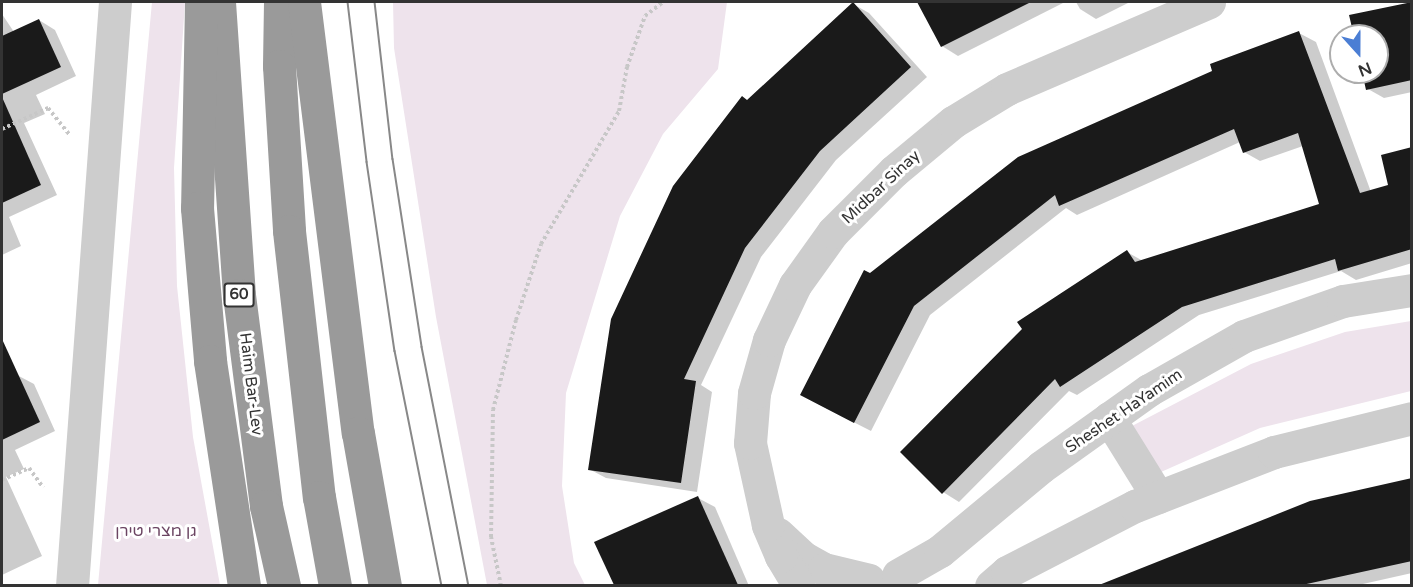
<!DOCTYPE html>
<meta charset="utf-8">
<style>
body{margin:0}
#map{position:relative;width:1413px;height:587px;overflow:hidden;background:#fff;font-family:"Varela Round","Noto Sans Hebrew",sans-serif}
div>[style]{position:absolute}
.green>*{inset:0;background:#eee3ec}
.shadow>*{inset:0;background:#0003}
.building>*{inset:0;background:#1a1a1a}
.path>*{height:4px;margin-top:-2px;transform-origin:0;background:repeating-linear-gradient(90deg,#c7c7c7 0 3px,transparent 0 6px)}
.minor>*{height:33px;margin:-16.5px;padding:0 16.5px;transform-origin:16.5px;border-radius:16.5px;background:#cdcdcd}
.highway>*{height:33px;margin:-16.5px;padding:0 16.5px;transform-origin:16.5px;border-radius:16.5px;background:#9a9a9a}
.tram>*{height:1.5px;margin:-0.75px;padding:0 0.75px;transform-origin:0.75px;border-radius:0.75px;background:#888}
span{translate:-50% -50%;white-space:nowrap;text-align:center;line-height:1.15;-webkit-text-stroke:6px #fff;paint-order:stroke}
.shield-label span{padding:2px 4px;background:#fff;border:2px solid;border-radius:4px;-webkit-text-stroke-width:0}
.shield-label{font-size:15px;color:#333;font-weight:700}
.street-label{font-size:16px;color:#333}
.park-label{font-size:16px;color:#6b4462}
.frame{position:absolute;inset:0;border:3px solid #333;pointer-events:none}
.north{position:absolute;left:1329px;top:24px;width:60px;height:60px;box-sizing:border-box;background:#fff;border:2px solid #adadad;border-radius:50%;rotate:159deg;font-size:16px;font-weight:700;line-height:24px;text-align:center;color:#333}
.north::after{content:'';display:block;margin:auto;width:21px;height:27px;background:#4b7ed4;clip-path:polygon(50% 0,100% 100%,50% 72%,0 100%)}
</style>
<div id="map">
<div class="green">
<i style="clip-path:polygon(152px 2px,185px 2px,174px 168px,177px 286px,193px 437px,220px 585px,98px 585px)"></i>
<i style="clip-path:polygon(393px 2px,727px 2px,718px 69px,663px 134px,620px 216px,566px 393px,562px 486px,574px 563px,585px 585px,487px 585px,436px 317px,394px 48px)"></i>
<i style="clip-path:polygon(1411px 321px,1411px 391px,1260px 428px,1161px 472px,1132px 426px,1251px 364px,1345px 332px)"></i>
</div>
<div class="shadow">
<i style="clip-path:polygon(919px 2px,1065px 2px,958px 56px,942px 46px)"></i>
<i style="clip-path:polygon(1076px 2px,1130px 2px,1096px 19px,1080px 9px)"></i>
<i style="clip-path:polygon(1412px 2px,1412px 92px,1384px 98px,1368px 89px,1364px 72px,1377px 72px,1377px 36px,1356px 36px)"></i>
<i style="clip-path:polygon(853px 4px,869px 13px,927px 77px,836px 160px,761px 257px,701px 385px,712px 392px,697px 492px,606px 478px,589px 469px,747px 101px)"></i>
<i style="clip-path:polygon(2px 14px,14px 32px,39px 20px,55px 30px,76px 76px,36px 95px,45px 114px,24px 123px,57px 195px,9px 217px,21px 246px,2px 255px)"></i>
<i style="clip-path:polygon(1299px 33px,1316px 42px,1371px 192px,1390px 186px,1412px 148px,1412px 263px,1356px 280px,1341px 271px,1199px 315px,1077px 395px,1069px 391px,959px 502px,943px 492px,1127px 252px,1143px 261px,1321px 205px,1303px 146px,1260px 161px,1244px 152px,1240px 142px,1077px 215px,1066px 208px,930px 315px,871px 431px,818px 404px,870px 275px)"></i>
<i style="clip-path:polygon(17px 375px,34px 384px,55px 431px,15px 450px,24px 469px,6px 477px,42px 556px,2px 575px,2px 382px)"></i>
<i style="clip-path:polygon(1411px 479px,1412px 573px,1354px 586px,1118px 586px,1148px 566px)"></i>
<i style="clip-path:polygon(698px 498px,715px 507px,749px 586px,615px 586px,596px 543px)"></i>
</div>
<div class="building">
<i style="clip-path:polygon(853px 2px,911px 67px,820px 151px,745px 248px,684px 379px,696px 381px,681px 483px,588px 470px,611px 319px,673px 186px,742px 96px,747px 100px)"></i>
<i style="clip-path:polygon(917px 2px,1031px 2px,941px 47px)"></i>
<i style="clip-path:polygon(1412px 2px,1412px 80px,1366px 90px,1362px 72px,1377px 72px,1377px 36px,1354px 36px,1349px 15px)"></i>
<i style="clip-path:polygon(39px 19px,61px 67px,2px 94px,2px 36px)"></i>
<i style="clip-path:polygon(1299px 31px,1360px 193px,1388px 185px,1381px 155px,1412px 147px,1412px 249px,1338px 271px,1335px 259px,1182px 307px,1060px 387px,1055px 379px,942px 494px,900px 452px,1022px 329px,1017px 322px,1127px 250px,1135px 262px,1319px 204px,1298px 133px,1243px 153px,1234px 129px,1059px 206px,1055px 195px,914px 306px,854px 423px,800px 395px,864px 270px,870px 273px,1018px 157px,1212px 71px,1210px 64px)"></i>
<i style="clip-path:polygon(2px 97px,41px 185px,2px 203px)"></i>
<i style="clip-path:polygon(2px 339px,40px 422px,2px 440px)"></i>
<i style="clip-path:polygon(1412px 478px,1412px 561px,1302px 585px,1099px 585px,1310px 501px)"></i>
<i style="clip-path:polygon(698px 496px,738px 585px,614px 585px,594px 542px)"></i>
</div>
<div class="path">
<i style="left:2px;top:129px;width:51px;rotate:-24.5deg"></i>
<i style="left:48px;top:108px;width:35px;rotate:51deg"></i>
<i style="left:2px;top:480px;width:30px;rotate:-24deg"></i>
<i style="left:29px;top:468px;width:24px;rotate:54deg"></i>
<i style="left:501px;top:586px;width:50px;rotate:-101.5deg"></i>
<i style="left:491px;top:537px;width:127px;rotate:-89.1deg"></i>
<i style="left:493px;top:410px;width:93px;rotate:-75.7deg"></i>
<i style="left:516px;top:320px;width:80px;rotate:-71.8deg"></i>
<i style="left:541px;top:244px;width:154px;rotate:-59.6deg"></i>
<i style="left:619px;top:111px;width:45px;rotate:-79.7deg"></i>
<i style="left:627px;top:67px;width:54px;rotate:-70.6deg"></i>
<i style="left:645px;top:16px;width:23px;rotate:-38deg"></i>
</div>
<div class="minor">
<i style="left:1109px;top:418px;width:93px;rotate:58.2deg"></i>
<i style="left:778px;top:534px;width:35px;rotate:43deg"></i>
<i style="left:804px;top:558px;width:23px;rotate:29deg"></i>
<i style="left:824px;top:569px;width:46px;rotate:13.7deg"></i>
<i style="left:898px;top:575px;width:48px;rotate:-29.7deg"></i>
<i style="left:940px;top:551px;width:131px;rotate:-39.7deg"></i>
<i style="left:1041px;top:467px;width:133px;rotate:-35.5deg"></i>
<i style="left:1149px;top:390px;width:109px;rotate:-29.6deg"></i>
<i style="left:1244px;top:336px;width:105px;rotate:-19.5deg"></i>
<i style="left:1343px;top:301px;width:70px;rotate:-9.1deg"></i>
<i style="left:72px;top:586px;width:586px;rotate:-85.79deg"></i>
<i style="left:799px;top:586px;width:35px;rotate:-121deg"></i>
<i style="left:781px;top:556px;width:34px;rotate:-113deg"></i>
<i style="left:768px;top:525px;width:84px;rotate:-102.4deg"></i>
<i style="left:750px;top:443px;width:50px;rotate:-85.4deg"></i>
<i style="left:754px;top:393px;width:55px;rotate:-74.2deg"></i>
<i style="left:769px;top:340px;width:61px;rotate:-64.7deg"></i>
<i style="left:795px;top:285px;width:65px;rotate:-54.4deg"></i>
<i style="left:833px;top:232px;width:86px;rotate:-45deg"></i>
<i style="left:894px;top:171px;width:77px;rotate:-39.7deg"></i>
<i style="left:953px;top:122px;width:63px;rotate:-31.4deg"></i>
<i style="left:1007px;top:89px;width:220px;rotate:-23.3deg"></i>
<i style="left:991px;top:586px;width:21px;rotate:-41deg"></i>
<i style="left:1007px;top:572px;width:144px;rotate:-27.3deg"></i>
<i style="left:1135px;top:506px;width:149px;rotate:-21.2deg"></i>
<i style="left:1274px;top:452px;width:142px;rotate:-13.8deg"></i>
</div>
<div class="highway">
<i style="left:219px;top:2px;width:294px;rotate:86.1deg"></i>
<i style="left:239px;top:295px;width:213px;rotate:82.7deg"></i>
<i style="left:266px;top:506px;width:82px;rotate:77.3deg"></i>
<i style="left:280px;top:2px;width:64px;rotate:90.9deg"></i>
<i style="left:279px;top:66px;width:165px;rotate:86.5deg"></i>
<i style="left:289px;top:231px;width:268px;rotate:83.6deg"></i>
<i style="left:319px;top:497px;width:90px;rotate:79.8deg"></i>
<i style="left:304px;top:2px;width:434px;rotate:82.9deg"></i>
<i style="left:358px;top:433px;width:155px;rotate:80deg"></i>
<i style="left:201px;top:3px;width:205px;rotate:91.1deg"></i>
<i style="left:197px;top:208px;width:154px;rotate:85.1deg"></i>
<i style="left:210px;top:361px;width:228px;rotate:81.4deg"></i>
</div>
<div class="tram">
<i style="left:348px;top:2px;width:161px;rotate:83.2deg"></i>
<i style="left:367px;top:162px;width:191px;rotate:81.6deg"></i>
<i style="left:395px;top:351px;width:240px;rotate:78.7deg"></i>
<i style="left:375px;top:2px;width:158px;rotate:83.5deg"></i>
<i style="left:393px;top:159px;width:190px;rotate:81.2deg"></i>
<i style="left:422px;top:347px;width:244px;rotate:78.9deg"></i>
</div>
<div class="shield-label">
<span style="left:239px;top:295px">60</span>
</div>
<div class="street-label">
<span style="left:881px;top:187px;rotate:-43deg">Midbar Sinay</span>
<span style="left:251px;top:384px;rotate:83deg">Haim Bar-Lev</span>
<span style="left:1124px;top:411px;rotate:-34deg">Sheshet HaYamim</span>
</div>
<div class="park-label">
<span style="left:156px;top:531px">גן מצרי טירן</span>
</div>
<div class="frame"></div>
<div class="north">N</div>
</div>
